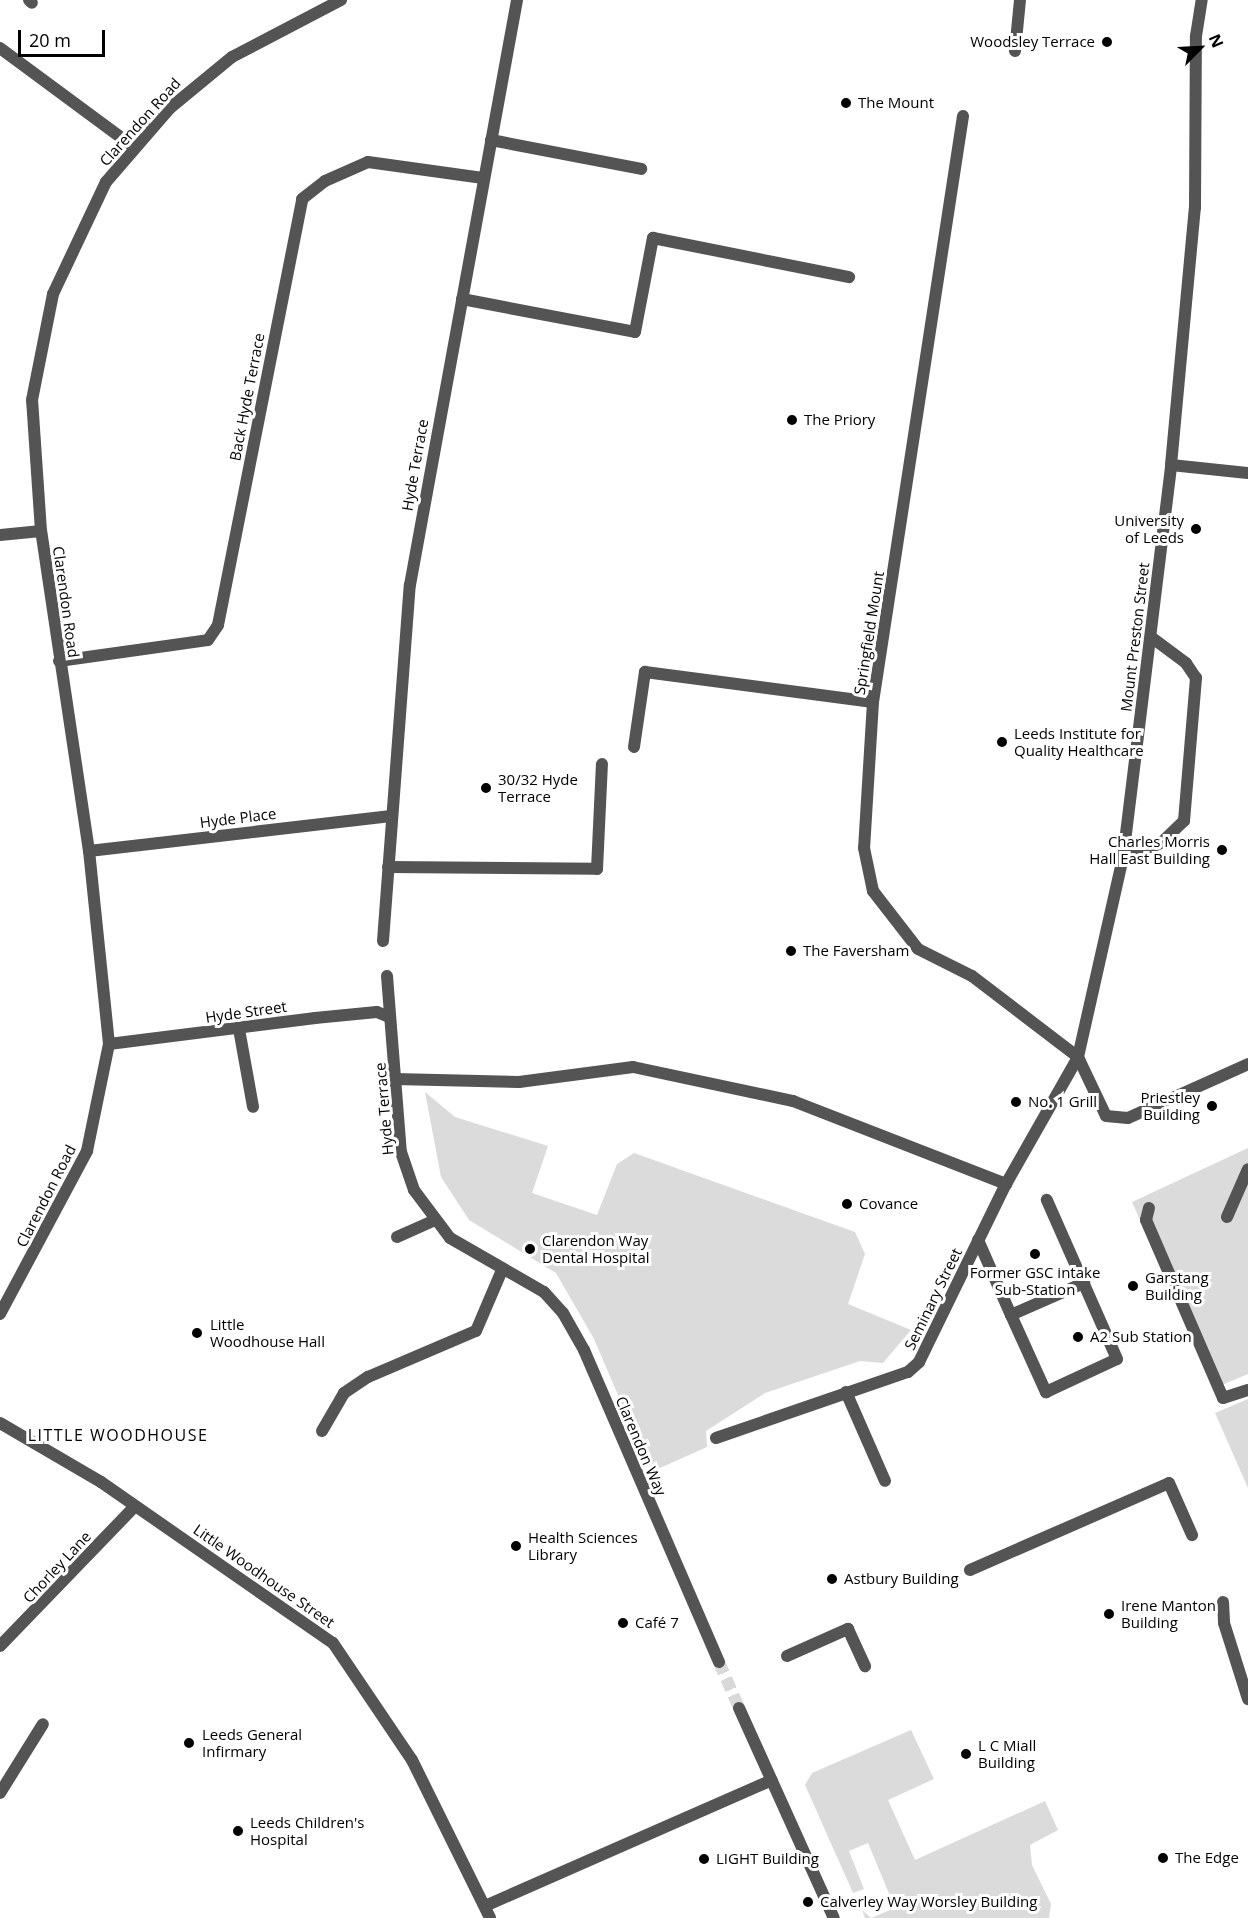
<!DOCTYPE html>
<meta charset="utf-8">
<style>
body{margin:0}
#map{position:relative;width:1248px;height:1918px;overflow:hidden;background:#fff;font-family:"Open Sans",sans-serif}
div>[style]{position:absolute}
.green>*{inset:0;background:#dbdbdb}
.minor-tunnel>*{height:12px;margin-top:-6px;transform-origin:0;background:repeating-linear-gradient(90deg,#d9d9d9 0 12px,transparent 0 18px)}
.service>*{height:12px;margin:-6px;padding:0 6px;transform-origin:6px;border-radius:6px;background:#545454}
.pedestrian>*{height:12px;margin:-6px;padding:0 6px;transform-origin:6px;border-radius:6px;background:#545454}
.minor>*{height:12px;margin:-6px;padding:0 6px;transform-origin:6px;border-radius:6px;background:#545454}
.tertiary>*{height:12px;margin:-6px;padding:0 6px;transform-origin:6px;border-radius:6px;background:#545454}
.dots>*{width:16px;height:16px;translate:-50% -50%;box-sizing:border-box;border:3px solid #fff;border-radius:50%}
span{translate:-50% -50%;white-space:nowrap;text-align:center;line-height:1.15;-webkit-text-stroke:6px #fff;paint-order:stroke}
.poi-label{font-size:15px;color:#000}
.right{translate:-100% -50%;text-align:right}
.left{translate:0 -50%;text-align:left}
.street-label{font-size:15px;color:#000}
.neighbourhood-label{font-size:16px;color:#000;letter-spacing:1.5px}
.north{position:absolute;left:1170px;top:18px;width:60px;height:60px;-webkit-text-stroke:4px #fff;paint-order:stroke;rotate:66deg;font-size:16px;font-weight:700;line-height:24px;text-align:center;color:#000}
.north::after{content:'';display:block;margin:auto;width:21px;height:27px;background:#000;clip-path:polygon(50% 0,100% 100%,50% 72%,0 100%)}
.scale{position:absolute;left:18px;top:30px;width:87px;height:27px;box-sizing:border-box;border:3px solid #000;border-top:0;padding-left:8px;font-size:18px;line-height:21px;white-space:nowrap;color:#000;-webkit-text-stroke:4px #fff;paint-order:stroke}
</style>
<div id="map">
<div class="green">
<i style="clip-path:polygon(425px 1092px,455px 1117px,548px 1146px,532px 1193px,597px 1215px,617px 1164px,634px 1153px,855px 1232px,865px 1254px,848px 1304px,911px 1330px,883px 1363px,860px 1361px,765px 1393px,706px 1431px,707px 1447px,651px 1472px,594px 1339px,556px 1273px,469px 1220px,441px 1177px)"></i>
<i style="clip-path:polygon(1248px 1148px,1248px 1374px,1215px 1388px,1132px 1202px)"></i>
<i style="clip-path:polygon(1248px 1399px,1248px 1488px,1215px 1413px)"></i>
<i style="clip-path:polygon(911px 1730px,934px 1779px,888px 1800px,915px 1860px,1045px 1801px,1058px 1830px,1030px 1845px,1032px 1865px,1051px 1904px,1049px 1918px,865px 1918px,862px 1910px,871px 1918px,895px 1908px,868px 1843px,849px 1851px,864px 1889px,853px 1893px,805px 1785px,812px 1773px)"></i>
</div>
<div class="minor-tunnel">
<i style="left:719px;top:1662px;width:50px;rotate:66.5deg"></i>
</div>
<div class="service">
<i style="left:29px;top:0;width:4px;rotate:45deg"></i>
<i style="left:491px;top:140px;width:153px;rotate:10.9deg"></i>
<i style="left:462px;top:299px;width:176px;rotate:10.8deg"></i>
<i style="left:635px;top:332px;width:96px;rotate:-79.2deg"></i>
<i style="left:653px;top:238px;width:200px;rotate:11.3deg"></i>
<i style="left:59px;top:661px;width:150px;rotate:-8deg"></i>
<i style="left:208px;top:640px;width:18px;rotate:-56deg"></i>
<i style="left:218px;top:625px;width:434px;rotate:-78.8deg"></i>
<i style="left:302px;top:199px;width:29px;rotate:-38deg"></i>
<i style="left:325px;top:181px;width:47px;rotate:-23.8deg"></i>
<i style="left:368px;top:162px;width:116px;rotate:7.9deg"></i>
<i style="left:634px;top:747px;width:76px;rotate:-81.7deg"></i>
<i style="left:645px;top:672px;width:230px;rotate:7.5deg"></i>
<i style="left:1123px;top:858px;width:41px;rotate:-21.5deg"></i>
<i style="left:1161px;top:843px;width:32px;rotate:-44deg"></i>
<i style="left:1184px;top:821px;width:144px;rotate:-85.2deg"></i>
<i style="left:1196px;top:678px;width:18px;rotate:-124deg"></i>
<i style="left:1186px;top:663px;width:44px;rotate:-143.4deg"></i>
<i style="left:388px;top:867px;width:209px;rotate:0.5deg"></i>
<i style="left:597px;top:869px;width:105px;rotate:-87.3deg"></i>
<i style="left:239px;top:1029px;width:79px;rotate:79.8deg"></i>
<i style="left:1078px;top:1057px;width:65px;rotate:64.6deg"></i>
<i style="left:1106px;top:1116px;width:22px;rotate:5deg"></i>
<i style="left:1128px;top:1118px;width:132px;rotate:-24.2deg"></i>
<i style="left:395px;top:1079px;width:124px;rotate:1.4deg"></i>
<i style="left:519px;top:1082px;width:115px;rotate:-7.5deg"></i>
<i style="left:633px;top:1067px;width:164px;rotate:12deg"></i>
<i style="left:793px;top:1101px;width:229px;rotate:21.3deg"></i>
<i style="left:397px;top:1237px;width:39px;rotate:-24deg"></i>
<i style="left:978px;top:1240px;width:82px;rotate:66.3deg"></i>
<i style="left:1011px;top:1315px;width:80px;rotate:-23.7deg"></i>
<i style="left:1011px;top:1315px;width:85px;rotate:65.6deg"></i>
<i style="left:1046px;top:1392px;width:78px;rotate:-24.9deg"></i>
<i style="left:1117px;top:1359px;width:174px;rotate:-113.8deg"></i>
<i style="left:846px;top:1392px;width:97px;rotate:66.3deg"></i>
<i style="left:0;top:1423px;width:117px;rotate:30.3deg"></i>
<i style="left:101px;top:1482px;width:282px;rotate:34.8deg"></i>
<i style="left:333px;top:1643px;width:141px;rotate:56deg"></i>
<i style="left:412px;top:1760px;width:176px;rotate:63.7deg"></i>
<i style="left:322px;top:1431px;width:44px;rotate:-59.9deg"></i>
<i style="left:344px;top:1393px;width:29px;rotate:-34deg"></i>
<i style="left:368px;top:1377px;width:117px;rotate:-23.1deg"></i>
<i style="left:476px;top:1331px;width:66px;rotate:-66.9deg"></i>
<i style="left:716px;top:1438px;width:203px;rotate:-19deg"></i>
<i style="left:908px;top:1372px;width:15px;rotate:-42deg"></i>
<i style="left:919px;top:1362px;width:198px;rotate:-64deg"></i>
<i style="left:1006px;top:1184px;width:146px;rotate:-60.4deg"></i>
<i style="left:970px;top:1570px;width:217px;rotate:-23.6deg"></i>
<i style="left:1169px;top:1483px;width:57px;rotate:66.1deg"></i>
<i style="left:1223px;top:1602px;width:21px;rotate:87deg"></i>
<i style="left:1224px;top:1623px;width:80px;rotate:72.5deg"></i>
<i style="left:0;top:1646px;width:194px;rotate:-46deg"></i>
<i style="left:787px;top:1656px;width:67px;rotate:-23.9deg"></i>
<i style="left:848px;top:1629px;width:41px;rotate:65.3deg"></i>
<i style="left:485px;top:1906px;width:313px;rotate:-23.7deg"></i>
</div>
<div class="pedestrian">
<i style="left:1149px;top:1208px;width:12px;rotate:104deg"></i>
<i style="left:1146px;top:1220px;width:194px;rotate:66.6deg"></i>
<i style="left:1223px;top:1398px;width:26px;rotate:-18deg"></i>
<i style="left:1227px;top:1217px;width:52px;rotate:-66.4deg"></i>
</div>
<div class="minor">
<i style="left:0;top:48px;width:168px;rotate:36.5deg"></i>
<i style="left:1015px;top:51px;width:51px;rotate:-84.4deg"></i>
<i style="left:963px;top:116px;width:593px;rotate:98.73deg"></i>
<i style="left:873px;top:702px;width:146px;rotate:93.5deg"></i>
<i style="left:864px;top:848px;width:44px;rotate:78.2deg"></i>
<i style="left:873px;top:891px;width:73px;rotate:52.2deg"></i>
<i style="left:918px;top:949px;width:60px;rotate:26.6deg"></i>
<i style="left:972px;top:976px;width:133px;rotate:37.4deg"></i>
<i style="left:1078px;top:1057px;width:204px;rotate:-77.3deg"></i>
<i style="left:1123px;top:858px;width:396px;rotate:-83deg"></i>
<i style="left:1171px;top:465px;width:258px;rotate:-84.7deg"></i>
<i style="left:1195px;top:208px;width:172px;rotate:-89.7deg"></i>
<i style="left:1196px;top:36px;width:36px;rotate:-81deg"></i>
<i style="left:1171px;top:465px;width:77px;rotate:5.9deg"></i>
<i style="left:0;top:535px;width:41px;rotate:-5.6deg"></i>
<i style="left:89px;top:851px;width:304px;rotate:-6.6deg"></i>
<i style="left:383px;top:941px;width:357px;rotate:-85.7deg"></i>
<i style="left:410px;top:585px;width:595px;rotate:-79.63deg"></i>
<i style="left:387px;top:976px;width:177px;rotate:85.5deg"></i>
<i style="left:401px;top:1152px;width:40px;rotate:71.1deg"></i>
<i style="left:414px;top:1190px;width:60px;rotate:53.1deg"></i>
<i style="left:450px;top:1238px;width:108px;rotate:29.9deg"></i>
<i style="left:544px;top:1292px;width:28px;rotate:48deg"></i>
<i style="left:563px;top:1313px;width:43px;rotate:60.4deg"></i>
<i style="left:584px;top:1350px;width:340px;rotate:66.6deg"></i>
<i style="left:109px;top:1044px;width:208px;rotate:-7.2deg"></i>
<i style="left:315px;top:1018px;width:62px;rotate:-5.5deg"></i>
<i style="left:377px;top:1012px;width:11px;rotate:22deg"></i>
<i style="left:739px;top:1708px;width:230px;rotate:65.7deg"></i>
<i style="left:0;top:1793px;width:81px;rotate:-58.1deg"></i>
</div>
<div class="tertiary">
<i style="left:0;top:1314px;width:185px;rotate:-61.9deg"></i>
<i style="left:87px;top:1151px;width:109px;rotate:-78.4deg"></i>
<i style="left:109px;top:1044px;width:194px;rotate:-95.9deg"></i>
<i style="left:89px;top:851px;width:324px;rotate:-98.5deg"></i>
<i style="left:41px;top:531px;width:131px;rotate:-93.9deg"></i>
<i style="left:32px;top:400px;width:108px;rotate:-78.8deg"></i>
<i style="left:53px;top:294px;width:124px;rotate:-64.7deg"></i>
<i style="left:106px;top:182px;width:98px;rotate:-49.1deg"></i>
<i style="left:170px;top:108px;width:80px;rotate:-39.4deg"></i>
<i style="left:232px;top:57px;width:123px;rotate:-27.6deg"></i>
</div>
<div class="dots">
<i style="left:1107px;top:42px;background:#000"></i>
<i style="left:846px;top:103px;background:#000"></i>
<i style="left:792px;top:420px;background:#000"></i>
<i style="left:1196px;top:529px;background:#000"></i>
<i style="left:1002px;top:742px;background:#000"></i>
<i style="left:486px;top:788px;background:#000"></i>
<i style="left:1222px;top:850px;background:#000"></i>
<i style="left:791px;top:951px;background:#000"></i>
<i style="left:1016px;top:1102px;background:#000"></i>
<i style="left:1212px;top:1106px;background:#000"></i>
<i style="left:847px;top:1204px;background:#000"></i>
<i style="left:530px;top:1249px;background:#000"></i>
<i style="left:1035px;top:1254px;background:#000"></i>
<i style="left:1133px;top:1286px;background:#000"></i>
<i style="left:197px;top:1333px;background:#000"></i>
<i style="left:1078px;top:1337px;background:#000"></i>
<i style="left:516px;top:1546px;background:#000"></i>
<i style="left:832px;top:1579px;background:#000"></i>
<i style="left:1109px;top:1614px;background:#000"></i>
<i style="left:623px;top:1623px;background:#000"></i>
<i style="left:189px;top:1743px;background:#000"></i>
<i style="left:966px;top:1754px;background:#000"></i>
<i style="left:238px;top:1831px;background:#000"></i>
<i style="left:1163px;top:1858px;background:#000"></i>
<i style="left:704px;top:1859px;background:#000"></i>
<i style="left:808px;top:1902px;background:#000"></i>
</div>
<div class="poi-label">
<span class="right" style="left:1095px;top:42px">Woodsley Terrace</span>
<span class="left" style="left:858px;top:103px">The Mount</span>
<span class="left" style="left:804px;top:420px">The Priory</span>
<span class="right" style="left:1184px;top:529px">University<br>of Leeds</span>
<span class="left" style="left:1014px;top:742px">Leeds Institute for<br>Quality Healthcare</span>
<span class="left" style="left:498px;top:788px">30/32 Hyde<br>Terrace</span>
<span class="right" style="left:1210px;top:850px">Charles Morris<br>Hall East Building</span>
<span class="left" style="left:803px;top:951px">The Faversham</span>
<span class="right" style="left:1200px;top:1106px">Priestley<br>Building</span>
<span class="left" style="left:1028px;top:1102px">No. 1 Grill</span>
<span class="left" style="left:859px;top:1204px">Covance</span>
<span class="left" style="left:542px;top:1249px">Clarendon Way<br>Dental Hospital</span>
<span style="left:1035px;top:1281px">Former GSC intake<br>Sub-Station</span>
<span class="left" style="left:1145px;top:1286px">Garstang<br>Building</span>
<span class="left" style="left:210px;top:1333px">Little<br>Woodhouse Hall</span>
<span class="left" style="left:1090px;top:1337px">A2 Sub Station</span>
<span class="left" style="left:528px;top:1546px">Health Sciences<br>Library</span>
<span class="left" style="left:844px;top:1579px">Astbury Building</span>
<span class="left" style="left:1121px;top:1614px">Irene Manton<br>Building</span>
<span class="left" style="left:635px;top:1623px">Café 7</span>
<span class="left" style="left:202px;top:1743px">Leeds General<br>Infirmary</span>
<span class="left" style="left:978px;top:1754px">L C Miall<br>Building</span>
<span class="left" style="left:250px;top:1831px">Leeds Children's<br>Hospital</span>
<span class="left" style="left:1175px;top:1858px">The Edge</span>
<span class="left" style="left:716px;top:1859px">LIGHT Building</span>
<span class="left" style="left:820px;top:1902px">Calverley Way Worsley Building</span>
</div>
<div class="street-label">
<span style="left:140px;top:122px;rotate:-48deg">Clarendon Road</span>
<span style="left:247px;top:397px;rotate:-79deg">Back Hyde Terrace</span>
<span style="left:415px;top:465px;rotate:-80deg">Hyde Terrace</span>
<span style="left:66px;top:602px;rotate:82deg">Clarendon Road</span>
<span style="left:869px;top:633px;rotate:-81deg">Springfield Mount</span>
<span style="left:1135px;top:637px;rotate:-83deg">Mount Preston Street</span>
<span style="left:238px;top:818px;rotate:-7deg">Hyde Place</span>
<span style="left:246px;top:1012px;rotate:-8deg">Hyde Street</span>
<span style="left:384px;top:1109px;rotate:-95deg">Hyde Terrace</span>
<span style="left:46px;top:1196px;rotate:-63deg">Clarendon Road</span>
<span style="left:933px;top:1299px;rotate:-64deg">Seminary Street</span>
<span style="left:641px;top:1446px;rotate:67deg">Clarendon Way</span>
<span style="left:57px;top:1567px;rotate:-47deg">Chorley Lane</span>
<span style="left:264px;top:1576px;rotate:35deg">Little Woodhouse Street</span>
</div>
<div class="neighbourhood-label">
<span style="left:118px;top:1435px">LITTLE WOODHOUSE</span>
</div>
<div class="north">N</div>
<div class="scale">20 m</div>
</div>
